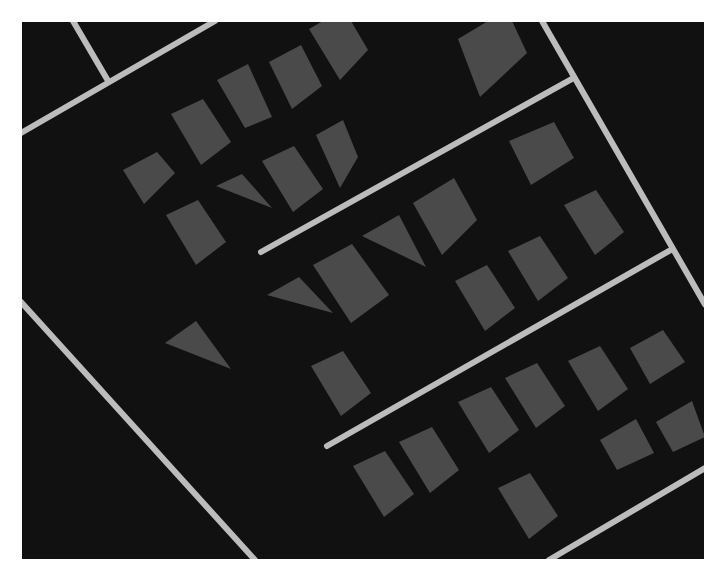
<!DOCTYPE html>
<style>
body{margin:0}
#map{position:relative;width:726px;height:581px;overflow:hidden;background:#111;font-family:"Asap Condensed",sans-serif}
div>[style]{position:absolute}
.building>*{inset:0;background:#4a4a4a}
.minor>*{height:6px;margin:-3px;padding:0 3px;transform-origin:3px;border-radius:3px;background:#bcbcbc}
span{translate:-50% -50%;white-space:nowrap;text-align:center;line-height:1.15;-webkit-text-stroke:4.5px #fff;paint-order:stroke}
.frame{position:absolute;inset:0;border:22px solid #fff;pointer-events:none}
</style>
<div id="map">
<div class="building">
<i style="clip-path:polygon(323px 21px,351px 21px,368px 50px,340px 80px,309px 29px)"></i>
<i style="clip-path:polygon(488px 21px,512px 21px,527px 53px,480px 97px,458px 39px)"></i>
<i style="clip-path:polygon(301px 45px,322px 86px,292px 109px,269px 62px)"></i>
<i style="clip-path:polygon(248px 64px,272px 117px,245px 128px,217px 80px)"></i>
<i style="clip-path:polygon(203px 99px,231px 142px,201px 165px,171px 114px)"></i>
<i style="clip-path:polygon(343px 120px,358px 157px,340px 188px,316px 135px)"></i>
<i style="clip-path:polygon(554px 122px,574px 158px,531px 185px,509px 141px)"></i>
<i style="clip-path:polygon(294px 146px,323px 189px,293px 212px,262px 161px)"></i>
<i style="clip-path:polygon(157px 152px,175px 173px,144px 204px,123px 170px)"></i>
<i style="clip-path:polygon(242px 174px,272px 208px,216px 186px)"></i>
<i style="clip-path:polygon(454px 178px,477px 220px,442px 255px,413px 203px)"></i>
<i style="clip-path:polygon(596px 190px,624px 232px,595px 255px,564px 205px)"></i>
<i style="clip-path:polygon(198px 200px,226px 242px,196px 265px,166px 215px)"></i>
<i style="clip-path:polygon(399px 215px,426px 267px,362px 236px)"></i>
<i style="clip-path:polygon(540px 236px,568px 278px,538px 301px,508px 251px)"></i>
<i style="clip-path:polygon(352px 244px,389px 295px,351px 323px,313px 265px)"></i>
<i style="clip-path:polygon(487px 265px,515px 308px,485px 331px,455px 281px)"></i>
<i style="clip-path:polygon(299px 277px,333px 313px,267px 295px)"></i>
<i style="clip-path:polygon(196px 321px,231px 369px,165px 343px)"></i>
<i style="clip-path:polygon(663px 330px,685px 362px,650px 384px,630px 348px)"></i>
<i style="clip-path:polygon(600px 346px,628px 389px,598px 411px,568px 361px)"></i>
<i style="clip-path:polygon(343px 351px,371px 393px,341px 416px,311px 366px)"></i>
<i style="clip-path:polygon(537px 363px,565px 406px,536px 428px,505px 378px)"></i>
<i style="clip-path:polygon(491px 387px,519px 430px,489px 453px,458px 402px)"></i>
<i style="clip-path:polygon(692px 401px,705px 437px,673px 452px,656px 422px)"></i>
<i style="clip-path:polygon(636px 419px,654px 453px,617px 470px,600px 440px)"></i>
<i style="clip-path:polygon(432px 427px,459px 470px,430px 493px,399px 442px)"></i>
<i style="clip-path:polygon(385px 451px,414px 494px,384px 517px,353px 466px)"></i>
<i style="clip-path:polygon(530px 473px,558px 516px,529px 539px,498px 488px)"></i>
</div>
<div class="minor">
<i style="left:73px;top:21px;width:69px;rotate:59.7deg"></i>
<i style="left:542px;top:21px;width:327px;rotate:60.1deg"></i>
<i style="left:21px;top:133px;width:224px;rotate:-30deg"></i>
<i style="left:261px;top:252px;width:358px;rotate:-29.1deg"></i>
<i style="left:21px;top:302px;width:348px;rotate:47.8deg"></i>
<i style="left:327px;top:446px;width:395px;rotate:-29.7deg"></i>
<i style="left:549px;top:560px;width:181px;rotate:-30.5deg"></i>
</div>
<div class="frame"></div>
</div>
